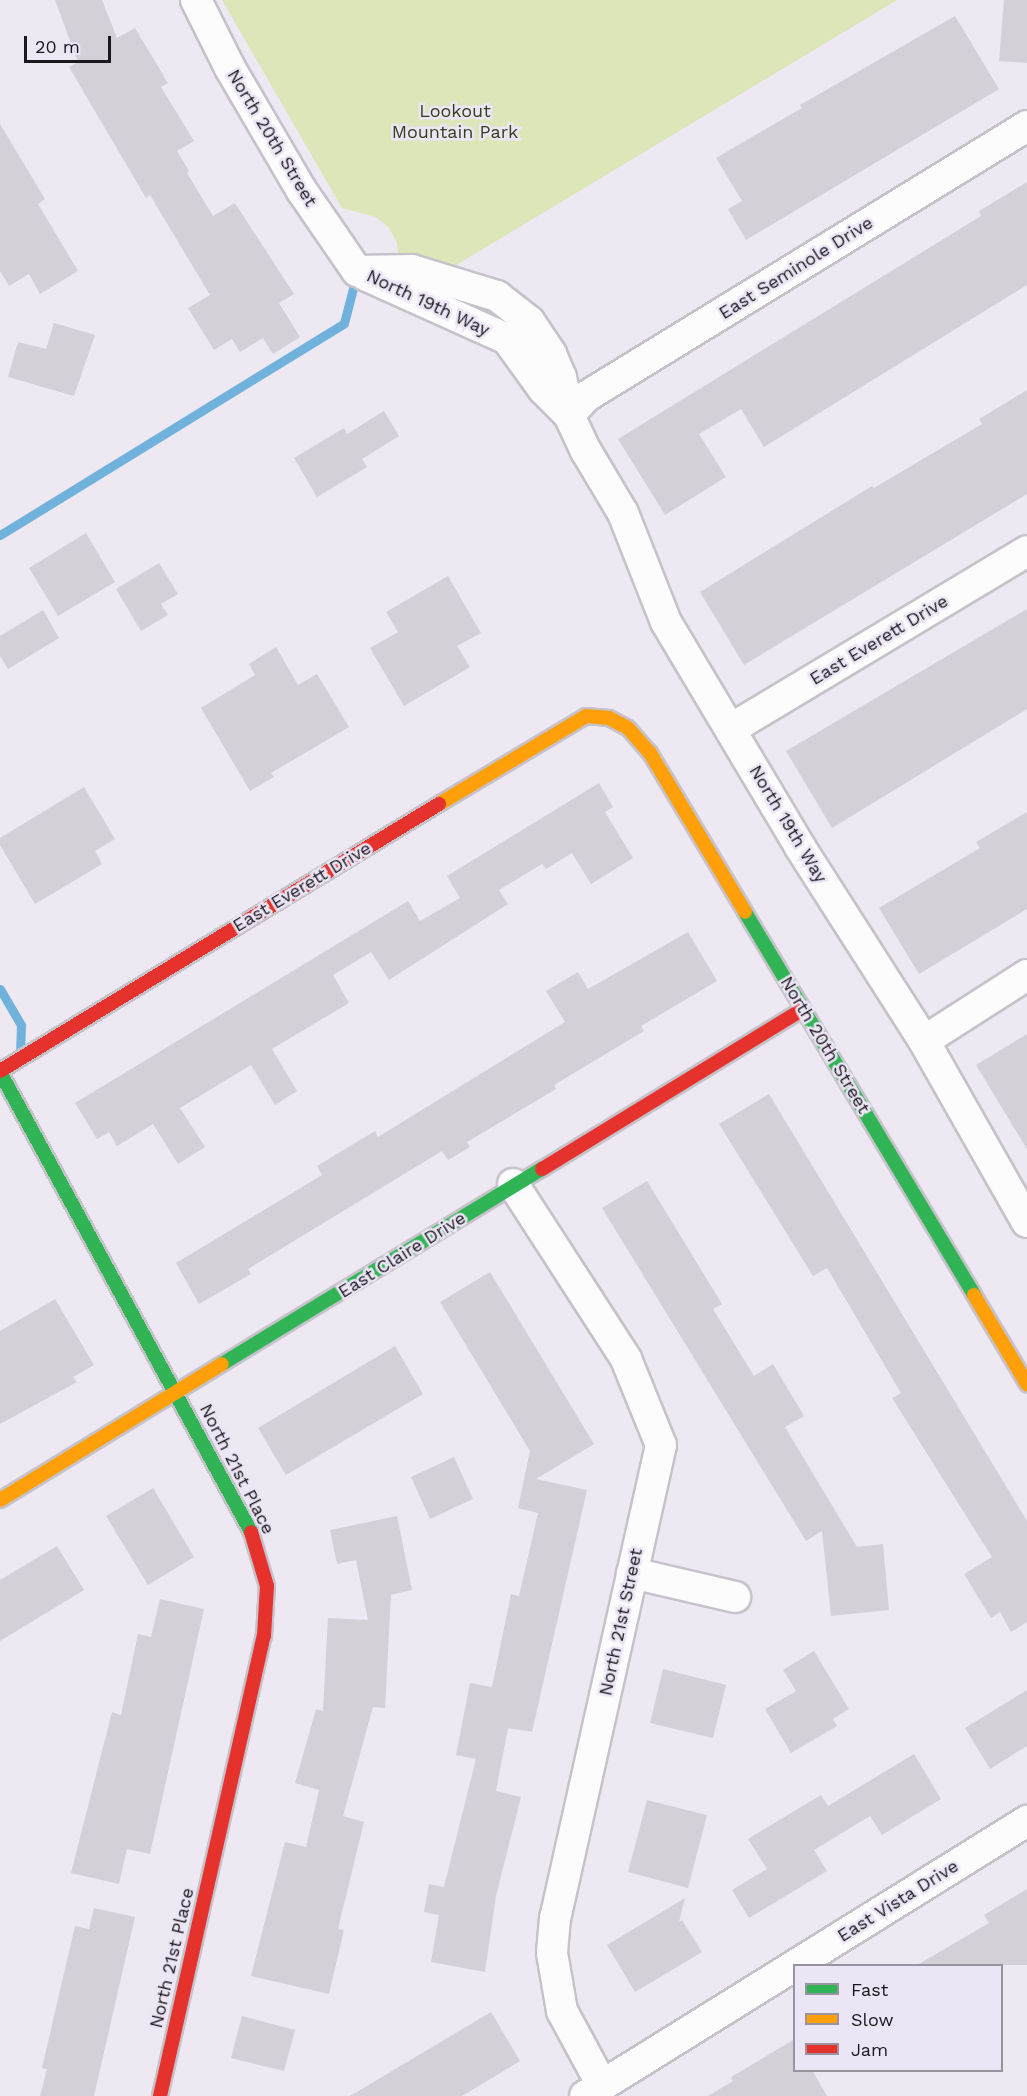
<!DOCTYPE html>
<style>
body{margin:0}
#map{position:relative;width:1027px;height:2096px;overflow:hidden;background:#ede8f2;font-family:"Work Sans",sans-serif}
div>[style]{position:absolute}
.green>*{inset:0;background:#dce6b9}
.stream>*{height:9px;margin:-4.5px;padding:0 4.5px;transform-origin:4.5px;border-radius:4.5px;background:#71b2dc}
.building>*{inset:0;background:#d4d0d8}
.roads{filter:drop-shadow(2px 0 #c6c2ca) drop-shadow(-2px 0 #c6c2ca) drop-shadow(0 2px #c6c2ca) drop-shadow(0 -2px #c6c2ca)}
.street>*{height:30px;margin:-15px;padding:0 15px;transform-origin:15px;border-radius:15px;background:#fcfcfd}
.fast>*{height:14px;margin:-7px;padding:0 7px;transform-origin:7px;border-radius:7px;background:#30b455}
.slow>*{height:14px;margin:-7px;padding:0 7px;transform-origin:7px;border-radius:7px;background:#ff9f0a}
.jam>*{height:14px;margin:-7px;padding:0 7px;transform-origin:7px;border-radius:7px;background:#e5322d}
span{translate:-50% -50%;white-space:nowrap;text-align:center;line-height:1.15;-webkit-text-stroke:5px #ece5f5;paint-order:stroke}
.park-label{font-size:18px;color:#363f18}
.street-label{font-size:18px;color:#1b181e}
.legend{position:absolute;left:793px;top:1964px;width:210px;height:108px;box-sizing:border-box;background:#ece5f5;border:2px solid #98939f;margin:0;padding:8px 10px;list-style:none;font-size:18px;color:#1b181e}
.legend li{display:flex;align-items:center;gap:12px;height:30px}
.legend b{width:30px;border:2px solid #98939f}
.scale{position:absolute;left:24px;top:36px;width:87px;height:27px;box-sizing:border-box;border:3px solid #1b181e;border-top:0;padding-left:8px;font-size:18px;line-height:21px;white-space:nowrap;color:#1b181e;-webkit-text-stroke:4px #ece5f5;paint-order:stroke}
</style>
<div id="map">
<div class="green">
<i style="clip-path:polygon(222px 0,897px 0,443px 273px,399px 263px,397px 243px,389px 228px,376px 217px,342px 208px)"></i>
</div>
<div class="stream">
<i style="left:0;top:535px;width:404px;rotate:-31.6deg"></i>
<i style="left:344px;top:323px;width:52px;rotate:-75.4deg"></i>
<i style="left:0;top:989px;width:42px;rotate:59.7deg"></i>
<i style="left:21px;top:1025px;width:24px;rotate:92deg"></i>
</div>
<div class="building">
<i style="clip-path:polygon(55px 0,102px 0,117px 38px,135px 28px,168px 83px,161px 87px,194px 141px,177px 151px,189px 171px,187px 173px,213px 216px,235px 203px,294px 294px,279px 303px,300px 337px,273px 354px,263px 338px,240px 352px,232px 339px,214px 350px,188px 308px,210px 295px,150px 195px,146px 198px,69px 67px,78px 62px)"></i>
<i style="clip-path:polygon(1004px 0,1027px 0,1027px 63px,999px 61px)"></i>
<i style="clip-path:polygon(955px 16px,999px 89px,746px 240px,728px 209px,742px 201px,716px 158px,802px 108px,800px 105px)"></i>
<i style="clip-path:polygon(0 124px,45px 199px,38px 204px,78px 271px,40px 294px,29px 274px,9px 286px,0 271px)"></i>
<i style="clip-path:polygon(1027px 182px,1027px 285px,764px 447px,741px 409px,699px 434px,726px 477px,665px 515px,618px 439px,981px 216px,979px 211px)"></i>
<i style="clip-path:polygon(54px 323px,95px 335px,74px 396px,8px 377px,18px 342px,46px 349px)"></i>
<i style="clip-path:polygon(1027px 390px,1027px 494px,744px 665px,700px 592px,872px 486px,874px 488px,982px 424px,979px 419px)"></i>
<i style="clip-path:polygon(384px 411px,399px 436px,362px 459px,367px 467px,317px 497px,294px 458px,344px 428px,347px 434px)"></i>
<i style="clip-path:polygon(86px 533px,115px 582px,58px 616px,29px 568px)"></i>
<i style="clip-path:polygon(159px 563px,178px 594px,161px 604px,168px 615px,141px 631px,116px 589px)"></i>
<i style="clip-path:polygon(448px 576px,481px 633px,457px 646px,470px 667px,404px 706px,370px 648px,398px 632px,386px 612px)"></i>
<i style="clip-path:polygon(1027px 609px,1027px 709px,832px 828px,786px 751px)"></i>
<i style="clip-path:polygon(43px 610px,59px 638px,8px 669px,0 656px,0 636px)"></i>
<i style="clip-path:polygon(276px 647px,298px 685px,317px 674px,349px 727px,271px 773px,274px 777px,250px 791px,201px 708px,255px 675px,249px 664px)"></i>
<i style="clip-path:polygon(599px 783px,613px 807px,605px 812px,633px 858px,591px 884px,572px 853px,546px 869px,542px 864px,499px 890px,508px 904px,389px 980px,371px 952px,333px 975px,349px 1003px,272px 1049px,297px 1091px,275px 1105px,251px 1065px,180px 1108px,205px 1147px,178px 1164px,153px 1124px,117px 1146px,109px 1132px,97px 1139px,75px 1103px,408px 901px,420px 921px,460px 898px,447px 876px)"></i>
<i style="clip-path:polygon(84px 787px,115px 839px,95px 851px,102px 864px,35px 904px,0 845px,0 838px)"></i>
<i style="clip-path:polygon(1027px 812px,1027px 909px,919px 974px,879px 908px,980px 848px,976px 842px)"></i>
<i style="clip-path:polygon(688px 932px,717px 981px,641px 1026px,644px 1031px,554px 1085px,556px 1089px,467px 1142px,470px 1147px,448px 1160px,442px 1151px,248px 1269px,251px 1274px,199px 1304px,176px 1263px,322px 1175px,317px 1166px,375px 1131px,378px 1137px,565px 1022px,546px 991px,578px 972px,588px 989px)"></i>
<i style="clip-path:polygon(1027px 1034px,1027px 1149px,976px 1065px)"></i>
<i style="clip-path:polygon(769px 1094px,1027px 1521px,1027px 1622px,1011px 1632px,1000px 1612px,991px 1618px,964px 1574px,992px 1557px,892px 1398px,901px 1393px,827px 1268px,813px 1276px,719px 1124px)"></i>
<i style="clip-path:polygon(647px 1181px,722px 1304px,713px 1309px,754px 1376px,773px 1364px,804px 1416px,785px 1427px,857px 1547px,883px 1544px,889px 1610px,831px 1616px,822px 1531px,806px 1541px,602px 1208px)"></i>
<i style="clip-path:polygon(490px 1272px,594px 1444px,536px 1479px,587px 1490px,532px 1732px,508px 1728px,496px 1791px,521px 1797px,496px 1896px,485px 1972px,431px 1962px,439px 1915px,424px 1912px,429px 1884px,444px 1887px,476px 1759px,456px 1755px,470px 1683px,492px 1687px,511px 1594px,519px 1596px,538px 1513px,518px 1508px,530px 1451px,440px 1302px)"></i>
<i style="clip-path:polygon(55px 1299px,94px 1365px,73px 1377px,77px 1382px,0 1424px,0 1331px)"></i>
<i style="clip-path:polygon(395px 1346px,423px 1394px,286px 1475px,258px 1428px)"></i>
<i style="clip-path:polygon(454px 1457px,473px 1499px,430px 1519px,411px 1477px)"></i>
<i style="clip-path:polygon(153px 1488px,194px 1557px,148px 1585px,106px 1516px)"></i>
<i style="clip-path:polygon(397px 1516px,412px 1590px,391px 1595px,385px 1708px,373px 1707px,343px 1816px,364px 1822px,338px 1929px,344px 1930px,329px 1994px,251px 1976px,285px 1842px,306px 1847px,319px 1790px,295px 1783px,316px 1709px,323px 1711px,328px 1618px,368px 1620px,356px 1560px,337px 1564px,330px 1530px)"></i>
<i style="clip-path:polygon(57px 1546px,84px 1590px,0 1641px,0 1580px)"></i>
<i style="clip-path:polygon(160px 1599px,204px 1609px,150px 1854px,127px 1849px,119px 1884px,71px 1873px,112px 1712px,121px 1715px,138px 1634px,151px 1637px)"></i>
<i style="clip-path:polygon(814px 1651px,849px 1709px,833px 1719px,837px 1726px,791px 1753px,765px 1709px,796px 1691px,783px 1670px)"></i>
<i style="clip-path:polygon(663px 1669px,726px 1685px,713px 1738px,650px 1723px)"></i>
<i style="clip-path:polygon(1027px 1690px,1027px 1746px,990px 1769px,965px 1728px)"></i>
<i style="clip-path:polygon(914px 1754px,941px 1799px,882px 1835px,870px 1816px,814px 1850px,827px 1871px,749px 1918px,732px 1890px,767px 1869px,748px 1839px,821px 1795px,828px 1806px)"></i>
<i style="clip-path:polygon(647px 1800px,707px 1815px,688px 1888px,628px 1872px)"></i>
<i style="clip-path:polygon(1027px 1889px,1027px 1965px,917px 1965px,989px 1923px,984px 1915px)"></i>
<i style="clip-path:polygon(685px 1898px,679px 1922px,682px 1920px,702px 1952px,635px 1992px,607px 1945px)"></i>
<i style="clip-path:polygon(94px 1908px,135px 1917px,94px 2096px,40px 2096px,47px 2069px,42px 2068px,75px 1926px,89px 1929px)"></i>
<i style="clip-path:polygon(491px 2012px,520px 2061px,462px 2096px,350px 2096px)"></i>
<i style="clip-path:polygon(242px 2016px,295px 2030px,284px 2071px,231px 2058px)"></i>
<i style="clip-path:polygon(795px 2039px,795px 2070px,812px 2070px,827px 2096px,708px 2096px,733px 2081px,731px 2077px)"></i>
</div>
<div class="roads">
<div class="street">
<i style="left:196px;top:0;width:76px;rotate:63.4deg"></i>
<i style="left:230px;top:68px;width:143px;rotate:59.7deg"></i>
<i style="left:302px;top:191px;width:97px;rotate:55.5deg"></i>
<i style="left:357px;top:271px;width:55px;rotate:-1deg"></i>
<i style="left:412px;top:270px;width:89px;rotate:17deg"></i>
<i style="left:497px;top:296px;width:41px;rotate:38deg"></i>
<i style="left:529px;top:321px;width:40px;rotate:56deg"></i>
<i style="left:551px;top:354px;width:25px;rotate:67deg"></i>
<i style="left:561px;top:377px;width:39px;rotate:78deg"></i>
<i style="left:569px;top:415px;width:40px;rotate:65deg"></i>
<i style="left:586px;top:451px;width:72px;rotate:59.2deg"></i>
<i style="left:623px;top:513px;width:117px;rotate:68.5deg"></i>
<i style="left:666px;top:622px;width:262px;rotate:59.2deg"></i>
<i style="left:800px;top:847px;width:230px;rotate:57.4deg"></i>
<i style="left:924px;top:1041px;width:208px;rotate:60.4deg"></i>
<i style="left:365px;top:275px;width:156px;rotate:24.3deg"></i>
<i style="left:507px;top:339px;width:62px;rotate:54.2deg"></i>
<i style="left:543px;top:389px;width:37px;rotate:45deg"></i>
<i style="left:569px;top:415px;width:26px;rotate:-47deg"></i>
<i style="left:587px;top:396px;width:516px;rotate:-31.53deg"></i>
<i style="left:731px;top:729px;width:345px;rotate:-31deg"></i>
<i style="left:924px;top:1041px;width:122px;rotate:-32.7deg"></i>
<i style="left:513px;top:1184px;width:208px;rotate:57.1deg"></i>
<i style="left:626px;top:1359px;width:93px;rotate:67.9deg"></i>
<i style="left:661px;top:1445px;width:485px;rotate:102.6deg"></i>
<i style="left:555px;top:1918px;width:35px;rotate:95deg"></i>
<i style="left:552px;top:1953px;width:59px;rotate:80.2deg"></i>
<i style="left:562px;top:2011px;width:84px;rotate:61.6deg"></i>
<i style="left:632px;top:1573px;width:106px;rotate:13.1deg"></i>
<i style="left:585px;top:2096px;width:521px;rotate:-31.89deg"></i>
</div>
<div class="fast">
<i style="left:745px;top:912px;width:446px;rotate:59.1deg"></i>
<i style="left:0;top:1072px;width:524px;rotate:61.38deg"></i>
<i style="left:222px;top:1364px;width:375px;rotate:-31.4deg"></i>
</div>
<div class="slow">
<i style="left:439px;top:804px;width:171px;rotate:-30.9deg"></i>
<i style="left:586px;top:716px;width:23px;rotate:5deg"></i>
<i style="left:609px;top:718px;width:21px;rotate:28deg"></i>
<i style="left:628px;top:728px;width:33px;rotate:49deg"></i>
<i style="left:650px;top:753px;width:185px;rotate:59.1deg"></i>
<i style="left:974px;top:1295px;width:104px;rotate:59.2deg"></i>
<i style="left:0;top:1500px;width:260px;rotate:-31.5deg"></i>
</div>
<div class="jam">
<i style="left:0;top:1071px;width:514px;rotate:-31.31deg"></i>
<i style="left:542px;top:1169px;width:306px;rotate:-31.5deg"></i>
<i style="left:160px;top:2096px;width:472px;rotate:-77.3deg"></i>
<i style="left:264px;top:1636px;width:50px;rotate:-86.6deg"></i>
<i style="left:267px;top:1586px;width:56px;rotate:-106.5deg"></i>
</div>
</div>
<div class="park-label">
<span style="left:455px;top:122px">Lookout<br>Mountain Park</span>
</div>
<div class="street-label">
<span style="left:272px;top:138px;rotate:59deg">North 20th Street</span>
<span style="left:796px;top:268px;rotate:-32deg">East Seminole Drive</span>
<span style="left:428px;top:303px;rotate:25deg">North 19th Way</span>
<span style="left:879px;top:640px;rotate:-31deg">East Everett Drive</span>
<span style="left:788px;top:824px;rotate:59deg">North 19th Way</span>
<span style="left:302px;top:887px;rotate:-31deg">East Everett Drive</span>
<span style="left:825px;top:1045px;rotate:59deg">North 20th Street</span>
<span style="left:402px;top:1255px;rotate:-32deg">East Claire Drive</span>
<span style="left:237px;top:1469px;rotate:63deg">North 21st Place</span>
<span style="left:621px;top:1622px;rotate:-78deg">North 21st Street</span>
<span style="left:898px;top:1901px;rotate:-32deg">East Vista Drive</span>
<span style="left:172px;top:1958px;rotate:-77deg">North 21st Place</span>
</div>
<ul class="legend">
<li><b style="height:8px;background:#30b455"></b>Fast</li>
<li><b style="height:8px;background:#ff9f0a"></b>Slow</li>
<li><b style="height:8px;background:#e5322d"></b>Jam</li>
</ul>
<div class="scale">20 m</div>
</div>
